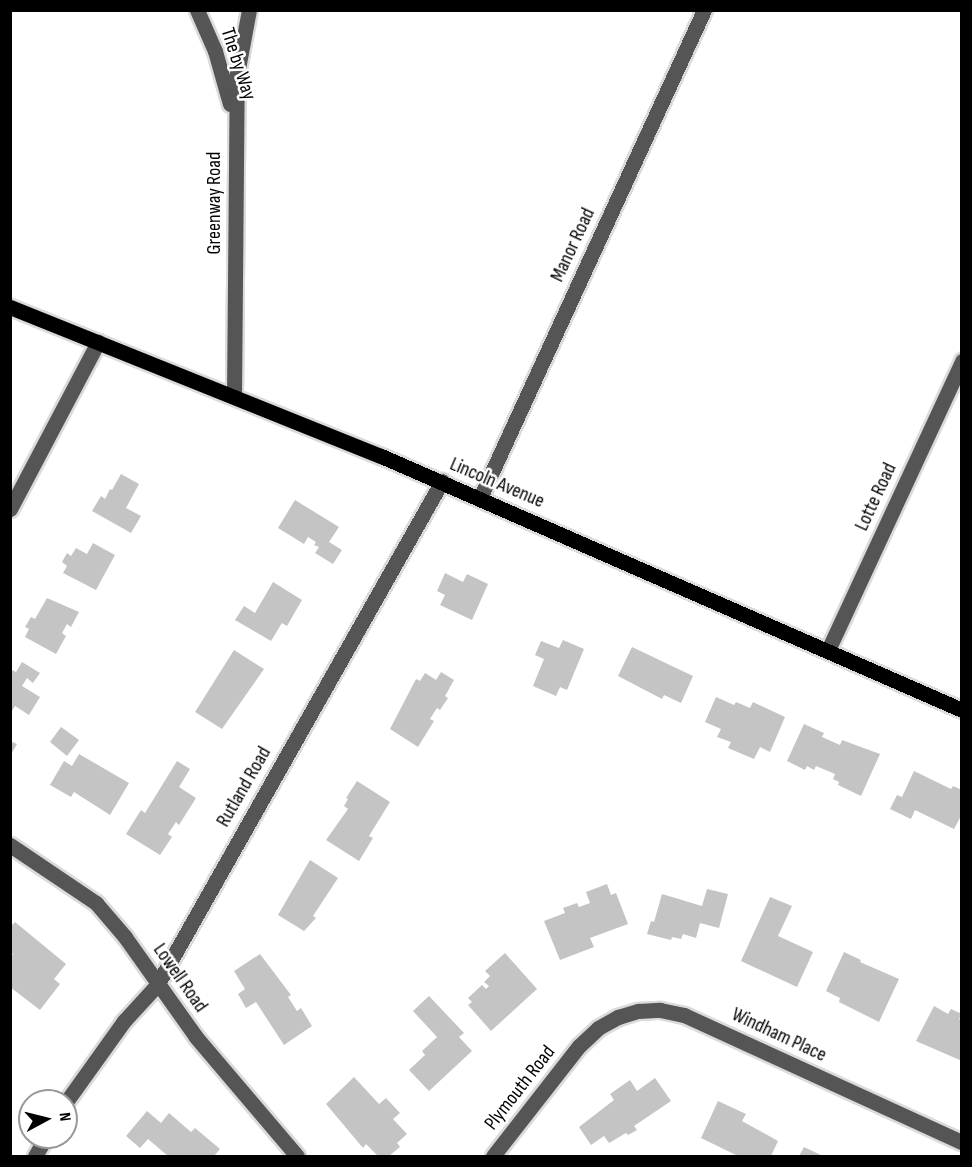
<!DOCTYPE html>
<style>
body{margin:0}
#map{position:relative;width:972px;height:1167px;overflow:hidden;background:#fff;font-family:"Sofia Sans Condensed",sans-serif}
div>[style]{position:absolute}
.building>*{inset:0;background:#c4c4c4}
.roads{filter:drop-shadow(2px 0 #dbdbdb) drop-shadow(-2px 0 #dbdbdb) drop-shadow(0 2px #dbdbdb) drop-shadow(0 -2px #dbdbdb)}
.minor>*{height:15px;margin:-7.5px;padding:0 7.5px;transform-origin:7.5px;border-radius:7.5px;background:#555}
.major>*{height:15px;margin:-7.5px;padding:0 7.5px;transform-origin:7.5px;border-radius:7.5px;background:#000}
span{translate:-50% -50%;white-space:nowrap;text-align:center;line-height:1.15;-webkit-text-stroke:5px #fff;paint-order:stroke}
.street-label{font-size:20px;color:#000}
.frame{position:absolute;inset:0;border:12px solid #000;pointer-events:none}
.north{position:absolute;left:18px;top:1089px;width:60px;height:60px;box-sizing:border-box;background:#fff;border:2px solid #999;border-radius:50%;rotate:83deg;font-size:16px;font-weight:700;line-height:24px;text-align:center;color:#000}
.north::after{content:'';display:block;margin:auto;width:21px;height:27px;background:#000;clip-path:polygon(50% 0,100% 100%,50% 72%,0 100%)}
</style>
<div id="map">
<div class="building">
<i style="clip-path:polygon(121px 474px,139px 484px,126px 508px,141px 516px,131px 533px,92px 511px,101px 496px,105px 499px,110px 489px,112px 490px)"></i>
<i style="clip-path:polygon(295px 500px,339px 527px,329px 542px,342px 550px,333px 564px,315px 553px,319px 547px,314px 545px,316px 542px,308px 537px,304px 544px,278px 528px)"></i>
<i style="clip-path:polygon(93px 543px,115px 555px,96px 590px,63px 573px,67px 566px,62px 562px,67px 553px,71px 556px,76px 548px,87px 554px)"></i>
<i style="clip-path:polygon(445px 573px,463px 582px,467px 574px,488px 584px,472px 620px,440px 605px,445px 595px,437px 591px)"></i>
<i style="clip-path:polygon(273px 582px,302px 600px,287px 626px,282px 623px,271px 641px,235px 620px,244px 606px,255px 613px)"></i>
<i style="clip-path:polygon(47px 598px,79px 612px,71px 627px,67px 624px,62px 633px,66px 636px,56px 654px,25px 637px,29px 629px,25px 627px,31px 617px,35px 619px)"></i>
<i style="clip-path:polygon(563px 640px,584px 649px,567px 690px,560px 687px,556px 696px,533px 686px,544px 659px,535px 655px,541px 641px,559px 648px)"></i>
<i style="clip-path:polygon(632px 647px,693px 676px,681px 703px,664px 695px,662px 699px,618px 676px)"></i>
<i style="clip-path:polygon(234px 650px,264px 669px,222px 729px,195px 712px)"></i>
<i style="clip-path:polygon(22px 662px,40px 673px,33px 683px,27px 678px,22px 686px,40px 697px,29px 715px,15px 706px,10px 714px,10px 669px,16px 672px)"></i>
<i style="clip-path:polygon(441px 672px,454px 680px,445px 696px,448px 698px,440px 710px,437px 708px,430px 719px,434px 721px,418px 747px,390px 729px,416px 679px,420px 681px,425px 673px,436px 680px)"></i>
<i style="clip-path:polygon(716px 697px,734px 705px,736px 702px,750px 708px,753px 702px,785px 717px,770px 752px,760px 747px,754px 759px,728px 748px,731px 742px,717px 737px,721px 729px,705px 722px)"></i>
<i style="clip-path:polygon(804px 724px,824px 733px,822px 737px,840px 745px,842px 740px,880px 754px,861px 796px,838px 785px,839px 782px,833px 779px,835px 774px,816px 766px,814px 770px,807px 766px,805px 770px,787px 761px)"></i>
<i style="clip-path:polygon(61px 727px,79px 740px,67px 756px,50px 742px)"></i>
<i style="clip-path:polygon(10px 741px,17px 744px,10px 756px)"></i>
<i style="clip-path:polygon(79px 754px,129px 783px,110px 815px,74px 792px,71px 797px,50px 785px,64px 761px,72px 766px)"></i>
<i style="clip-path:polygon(177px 761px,190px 769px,179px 787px,196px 798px,179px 825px,176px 822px,168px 834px,172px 837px,160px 855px,126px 834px,141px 810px,145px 813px)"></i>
<i style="clip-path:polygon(914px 771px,951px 789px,953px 786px,962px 790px,962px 814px,954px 829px,915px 810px,911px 819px,890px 809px,897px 795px,902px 797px)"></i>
<i style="clip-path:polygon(357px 781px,390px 802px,369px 836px,373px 838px,359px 861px,326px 840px,348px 809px,344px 806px,348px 799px,346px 798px)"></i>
<i style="clip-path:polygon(310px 860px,338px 878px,313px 916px,316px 918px,304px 931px,278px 915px)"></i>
<i style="clip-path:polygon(607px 884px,611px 895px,616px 893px,628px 924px,590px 938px,594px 947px,560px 960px,544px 921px,565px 913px,563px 908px,577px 903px,579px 907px,590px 903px,586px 892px)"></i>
<i style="clip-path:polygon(707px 889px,728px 894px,719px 928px,700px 923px,696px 938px,683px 934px,681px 939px,672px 937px,671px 940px,647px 934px,651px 921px,654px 922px,662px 894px,702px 906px)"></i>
<i style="clip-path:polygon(770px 897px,792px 906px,778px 936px,813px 952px,797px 987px,741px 961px)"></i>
<i style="clip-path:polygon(15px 922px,66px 964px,54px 979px,60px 984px,40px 1010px,10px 987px,10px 958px,13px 954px,10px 952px,10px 927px)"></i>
<i style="clip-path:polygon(844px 952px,861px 960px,860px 962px,899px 979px,879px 1022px,839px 1002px,840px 998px,826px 991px)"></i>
<i style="clip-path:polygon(505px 953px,537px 989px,491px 1031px,468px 1005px,472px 1002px,468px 998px,482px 985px,486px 989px,489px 986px,484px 982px,490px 976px,485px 971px)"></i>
<i style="clip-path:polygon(260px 954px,291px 995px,288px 997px,297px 1011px,301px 1008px,312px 1026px,284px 1045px,256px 1002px,246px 1008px,238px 994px,245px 989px,234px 971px)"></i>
<i style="clip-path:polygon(429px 996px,464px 1033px,459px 1037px,472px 1051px,429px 1091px,409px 1070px,425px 1055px,422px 1051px,437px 1037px,413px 1011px)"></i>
<i style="clip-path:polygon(934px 1006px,948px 1014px,951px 1009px,962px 1014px,959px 1019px,962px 1020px,962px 1061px,916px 1041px)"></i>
<i style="clip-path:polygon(354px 1077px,379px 1104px,386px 1098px,400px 1113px,393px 1119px,407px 1134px,397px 1143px,400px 1147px,389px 1156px,378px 1156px,366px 1144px,363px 1148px,326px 1104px)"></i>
<i style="clip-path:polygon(655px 1078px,671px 1101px,634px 1126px,637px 1130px,628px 1135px,626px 1133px,609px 1143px,604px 1136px,591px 1145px,579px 1127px,614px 1100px,610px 1094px,630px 1080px,637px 1091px)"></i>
<i style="clip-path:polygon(718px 1101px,746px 1114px,742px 1121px,778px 1141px,771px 1156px,738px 1156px,701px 1138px)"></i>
<i style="clip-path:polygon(147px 1111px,161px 1123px,169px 1113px,191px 1132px,195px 1128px,220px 1149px,214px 1156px,168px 1156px,148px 1139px,140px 1148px,126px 1136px)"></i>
<i style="clip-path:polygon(804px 1147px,823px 1156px,799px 1156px)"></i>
</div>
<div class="roads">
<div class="minor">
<i style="left:197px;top:10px;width:45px;rotate:66.3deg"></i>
<i style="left:215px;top:51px;width:55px;rotate:74.2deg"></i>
<i style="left:234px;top:396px;width:322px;rotate:-89.5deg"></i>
<i style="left:237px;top:74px;width:65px;rotate:-79.4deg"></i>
<i style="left:480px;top:498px;width:537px;rotate:-65.34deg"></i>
<i style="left:10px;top:509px;width:189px;rotate:-62.2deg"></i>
<i style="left:828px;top:650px;width:319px;rotate:-65.1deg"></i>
<i style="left:10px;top:845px;width:104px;rotate:34deg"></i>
<i style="left:96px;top:903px;width:45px;rotate:49.5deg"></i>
<i style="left:125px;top:937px;width:123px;rotate:54.6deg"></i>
<i style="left:196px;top:1037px;width:156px;rotate:49.7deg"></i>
<i style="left:66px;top:1102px;width:100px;rotate:-54.4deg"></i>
<i style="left:124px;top:1021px;width:49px;rotate:-47.5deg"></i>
<i style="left:157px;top:985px;width:579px;rotate:-60.51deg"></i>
<i style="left:35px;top:1156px;width:22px;rotate:-60deg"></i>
<i style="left:493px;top:1156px;width:140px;rotate:-52deg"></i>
<i style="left:579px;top:1046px;width:26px;rotate:-43deg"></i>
<i style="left:598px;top:1028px;width:23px;rotate:-29deg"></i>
<i style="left:618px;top:1017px;width:21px;rotate:-17deg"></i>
<i style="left:638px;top:1011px;width:22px;rotate:-3deg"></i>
<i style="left:660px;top:1010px;width:25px;rotate:12deg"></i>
<i style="left:684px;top:1015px;width:306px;rotate:24.6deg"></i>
</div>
<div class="major">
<i style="left:10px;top:307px;width:400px;rotate:21.9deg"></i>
<i style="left:381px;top:456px;width:634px;rotate:23.61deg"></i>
</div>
</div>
<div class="street-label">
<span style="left:238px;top:64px;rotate:72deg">The by Way</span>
<span style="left:214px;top:203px;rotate:-90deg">Greenway Road</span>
<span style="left:573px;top:245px;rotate:-65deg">Manor Road</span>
<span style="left:497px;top:483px;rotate:23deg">Lincoln Avenue</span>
<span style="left:876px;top:497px;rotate:-65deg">Lotte Road</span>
<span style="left:244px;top:787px;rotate:-60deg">Rutland Road</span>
<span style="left:180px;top:978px;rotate:55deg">Lowell Road</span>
<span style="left:779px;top:1035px;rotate:25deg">Windham Place</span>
<span style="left:520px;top:1088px;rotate:-52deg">Plymouth Road</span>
</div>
<div class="frame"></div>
<div class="north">N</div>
</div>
